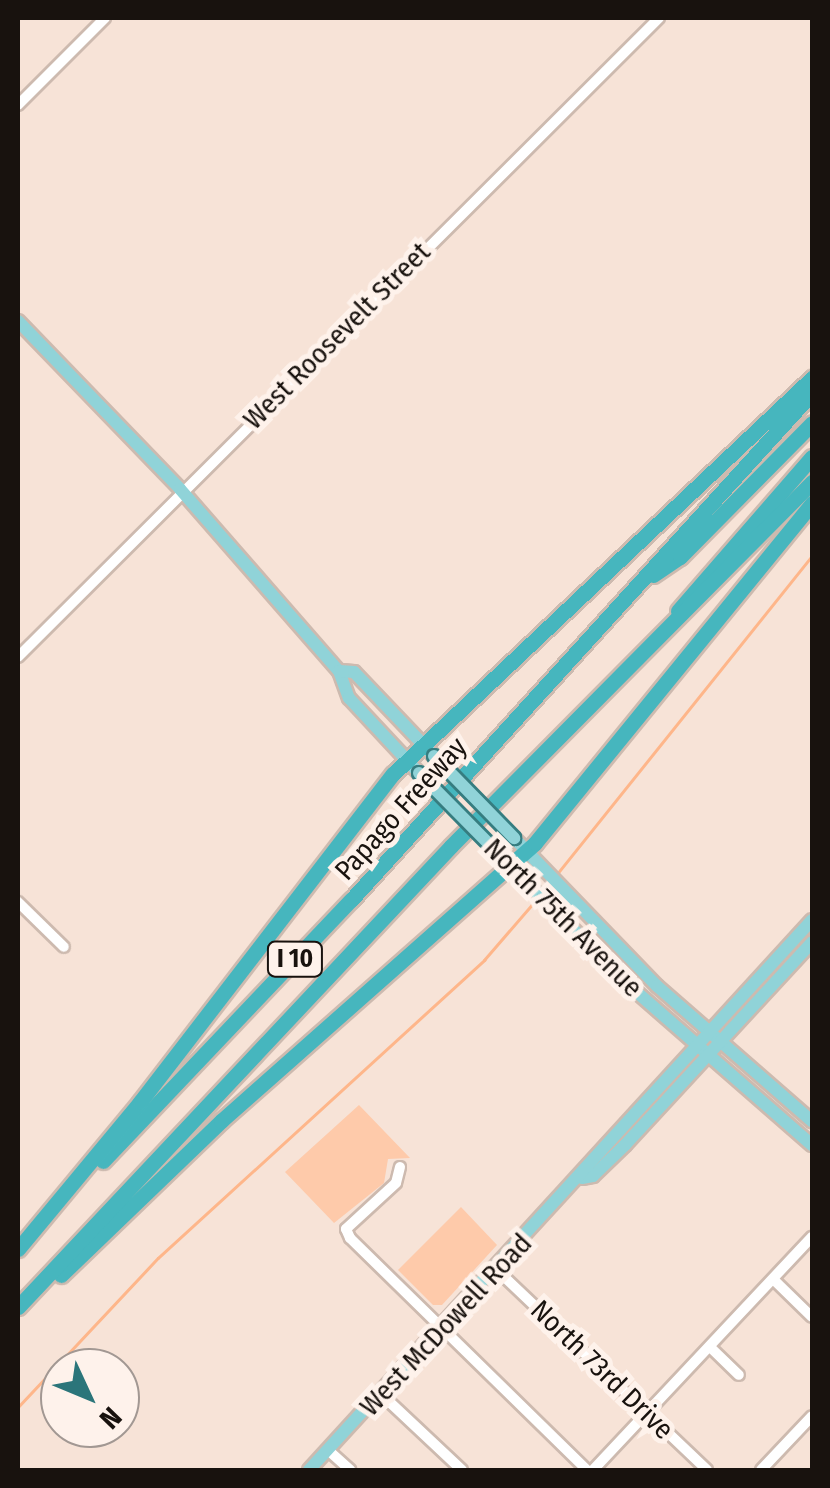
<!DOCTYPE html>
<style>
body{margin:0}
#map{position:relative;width:830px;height:1488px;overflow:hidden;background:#f7e3d7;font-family:"Fira Sans Condensed",sans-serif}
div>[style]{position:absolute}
.green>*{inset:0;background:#fecaaa}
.stream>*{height:2.5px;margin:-1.25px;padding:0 1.25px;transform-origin:1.25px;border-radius:1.25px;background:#feb68a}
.roads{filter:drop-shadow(2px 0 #cdbaaf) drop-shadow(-2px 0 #cdbaaf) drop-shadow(0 2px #cdbaaf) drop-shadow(0 -2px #cdbaaf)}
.minor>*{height:10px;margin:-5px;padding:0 5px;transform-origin:5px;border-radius:5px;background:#fff}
.major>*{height:12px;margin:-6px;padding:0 6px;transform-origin:6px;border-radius:6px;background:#90d3d8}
.highway>*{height:15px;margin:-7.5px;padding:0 7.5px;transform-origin:7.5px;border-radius:7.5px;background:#46b6be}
.bridges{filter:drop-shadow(2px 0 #367d80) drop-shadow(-2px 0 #367d80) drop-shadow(0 2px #367d80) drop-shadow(0 -2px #367d80)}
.major-bridge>*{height:12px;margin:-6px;padding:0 6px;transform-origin:6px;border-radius:6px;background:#90d3d8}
span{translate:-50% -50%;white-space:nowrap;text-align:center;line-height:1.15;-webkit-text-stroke:10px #fef2eb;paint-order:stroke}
.shield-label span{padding:2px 8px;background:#fef2eb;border:2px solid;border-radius:8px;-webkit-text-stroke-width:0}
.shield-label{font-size:25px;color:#18120e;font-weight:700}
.street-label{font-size:28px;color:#18120e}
.frame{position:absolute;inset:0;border:20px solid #18120e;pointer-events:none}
.north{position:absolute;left:40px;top:1348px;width:100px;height:100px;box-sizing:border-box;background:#fef2eb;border:2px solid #a29893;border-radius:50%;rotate:134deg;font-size:28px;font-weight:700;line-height:40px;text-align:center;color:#18120e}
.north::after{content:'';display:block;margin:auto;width:35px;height:45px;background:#2b757a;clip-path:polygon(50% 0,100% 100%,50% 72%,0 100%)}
</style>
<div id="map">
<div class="green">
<i style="clip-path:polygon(359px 1105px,410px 1158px,388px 1159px,384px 1183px,334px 1223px,285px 1172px)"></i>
<i style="clip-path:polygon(461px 1207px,497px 1245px,442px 1305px,433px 1305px,398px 1270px)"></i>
</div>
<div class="stream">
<i style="left:557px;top:874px;width:408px;rotate:-51.3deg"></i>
<i style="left:18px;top:1407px;width:204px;rotate:-46.8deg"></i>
<i style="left:158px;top:1258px;width:442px;rotate:-42.4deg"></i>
<i style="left:484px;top:960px;width:79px;rotate:-49.1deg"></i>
</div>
<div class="roads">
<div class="minor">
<i style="left:18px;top:105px;width:123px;rotate:-45deg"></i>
<i style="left:18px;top:657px;width:905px;rotate:-44.91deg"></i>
<i style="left:18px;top:902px;width:64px;rotate:44.4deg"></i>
<i style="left:400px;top:1167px;width:16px;rotate:104deg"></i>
<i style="left:396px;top:1183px;width:68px;rotate:137.4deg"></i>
<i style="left:346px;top:1229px;width:10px;rotate:66deg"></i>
<i style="left:350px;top:1238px;width:332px;rotate:44.4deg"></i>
<i style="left:497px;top:1270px;width:290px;rotate:43.6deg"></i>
<i style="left:773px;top:1279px;width:54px;rotate:44.3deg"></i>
<i style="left:710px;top:1347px;width:40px;rotate:44deg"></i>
<i style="left:381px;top:1394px;width:111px;rotate:43.2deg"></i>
<i style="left:328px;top:1450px;width:30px;rotate:42deg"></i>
<i style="left:593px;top:1470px;width:320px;rotate:-46.8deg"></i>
<i style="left:761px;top:1470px;width:74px;rotate:-46.6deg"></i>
</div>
<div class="major">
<i style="left:18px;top:321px;width:233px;rotate:46deg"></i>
<i style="left:180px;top:489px;width:242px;rotate:48.9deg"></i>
<i style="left:339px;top:671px;width:29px;rotate:70deg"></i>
<i style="left:349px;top:698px;width:103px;rotate:47deg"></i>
<i style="left:339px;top:671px;width:15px;rotate:4deg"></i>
<i style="left:354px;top:672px;width:116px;rotate:46.4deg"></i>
<i style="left:514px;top:838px;width:206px;rotate:46deg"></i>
<i style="left:657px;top:986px;width:206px;rotate:41.1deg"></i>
<i style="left:503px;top:859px;width:182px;rotate:45deg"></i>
<i style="left:632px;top:988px;width:239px;rotate:41.1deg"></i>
<i style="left:582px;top:1178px;width:11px;rotate:-10deg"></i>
<i style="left:593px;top:1176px;width:45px;rotate:-44.1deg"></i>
<i style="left:625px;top:1145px;width:276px;rotate:-47.3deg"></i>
<i style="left:309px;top:1470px;width:745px;rotate:-47.56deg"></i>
</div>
<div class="highway">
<i style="left:653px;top:575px;width:32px;rotate:-34deg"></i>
<i style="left:680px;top:557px;width:188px;rotate:-45.4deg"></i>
<i style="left:678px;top:611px;width:204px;rotate:-49deg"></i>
<i style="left:103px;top:1161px;width:360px;rotate:-46.5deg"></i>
<i style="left:351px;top:900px;width:682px;rotate:-47.73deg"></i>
<i style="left:18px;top:1249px;width:191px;rotate:-50.3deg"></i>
<i style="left:140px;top:1102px;width:414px;rotate:-52.4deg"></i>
<i style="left:393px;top:774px;width:577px;rotate:-43.38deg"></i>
<i style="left:61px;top:1275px;width:222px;rotate:-43.9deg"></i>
<i style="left:221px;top:1121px;width:419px;rotate:-41.5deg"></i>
<i style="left:535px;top:843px;width:439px;rotate:-50.8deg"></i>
<i style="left:18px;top:1307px;width:632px;rotate:-46.79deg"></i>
<i style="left:451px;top:846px;width:513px;rotate:-45.24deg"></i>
</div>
</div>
<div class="bridges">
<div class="major-bridge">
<i style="left:434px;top:756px;width:115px;rotate:45.7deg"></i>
<i style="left:419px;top:773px;width:112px;rotate:45.4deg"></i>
</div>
</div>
<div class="shield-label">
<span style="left:295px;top:959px">I 10</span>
</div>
<div class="street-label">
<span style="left:337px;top:336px;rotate:-45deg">West Roosevelt Street</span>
<span style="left:401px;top:809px;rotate:-48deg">Papago Freeway</span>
<span style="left:563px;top:918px;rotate:45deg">North 75th Avenue</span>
<span style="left:446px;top:1325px;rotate:-47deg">West McDowell Road</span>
<span style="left:602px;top:1370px;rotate:44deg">North 73rd Drive</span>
</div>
<div class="frame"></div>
<div class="north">N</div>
</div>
